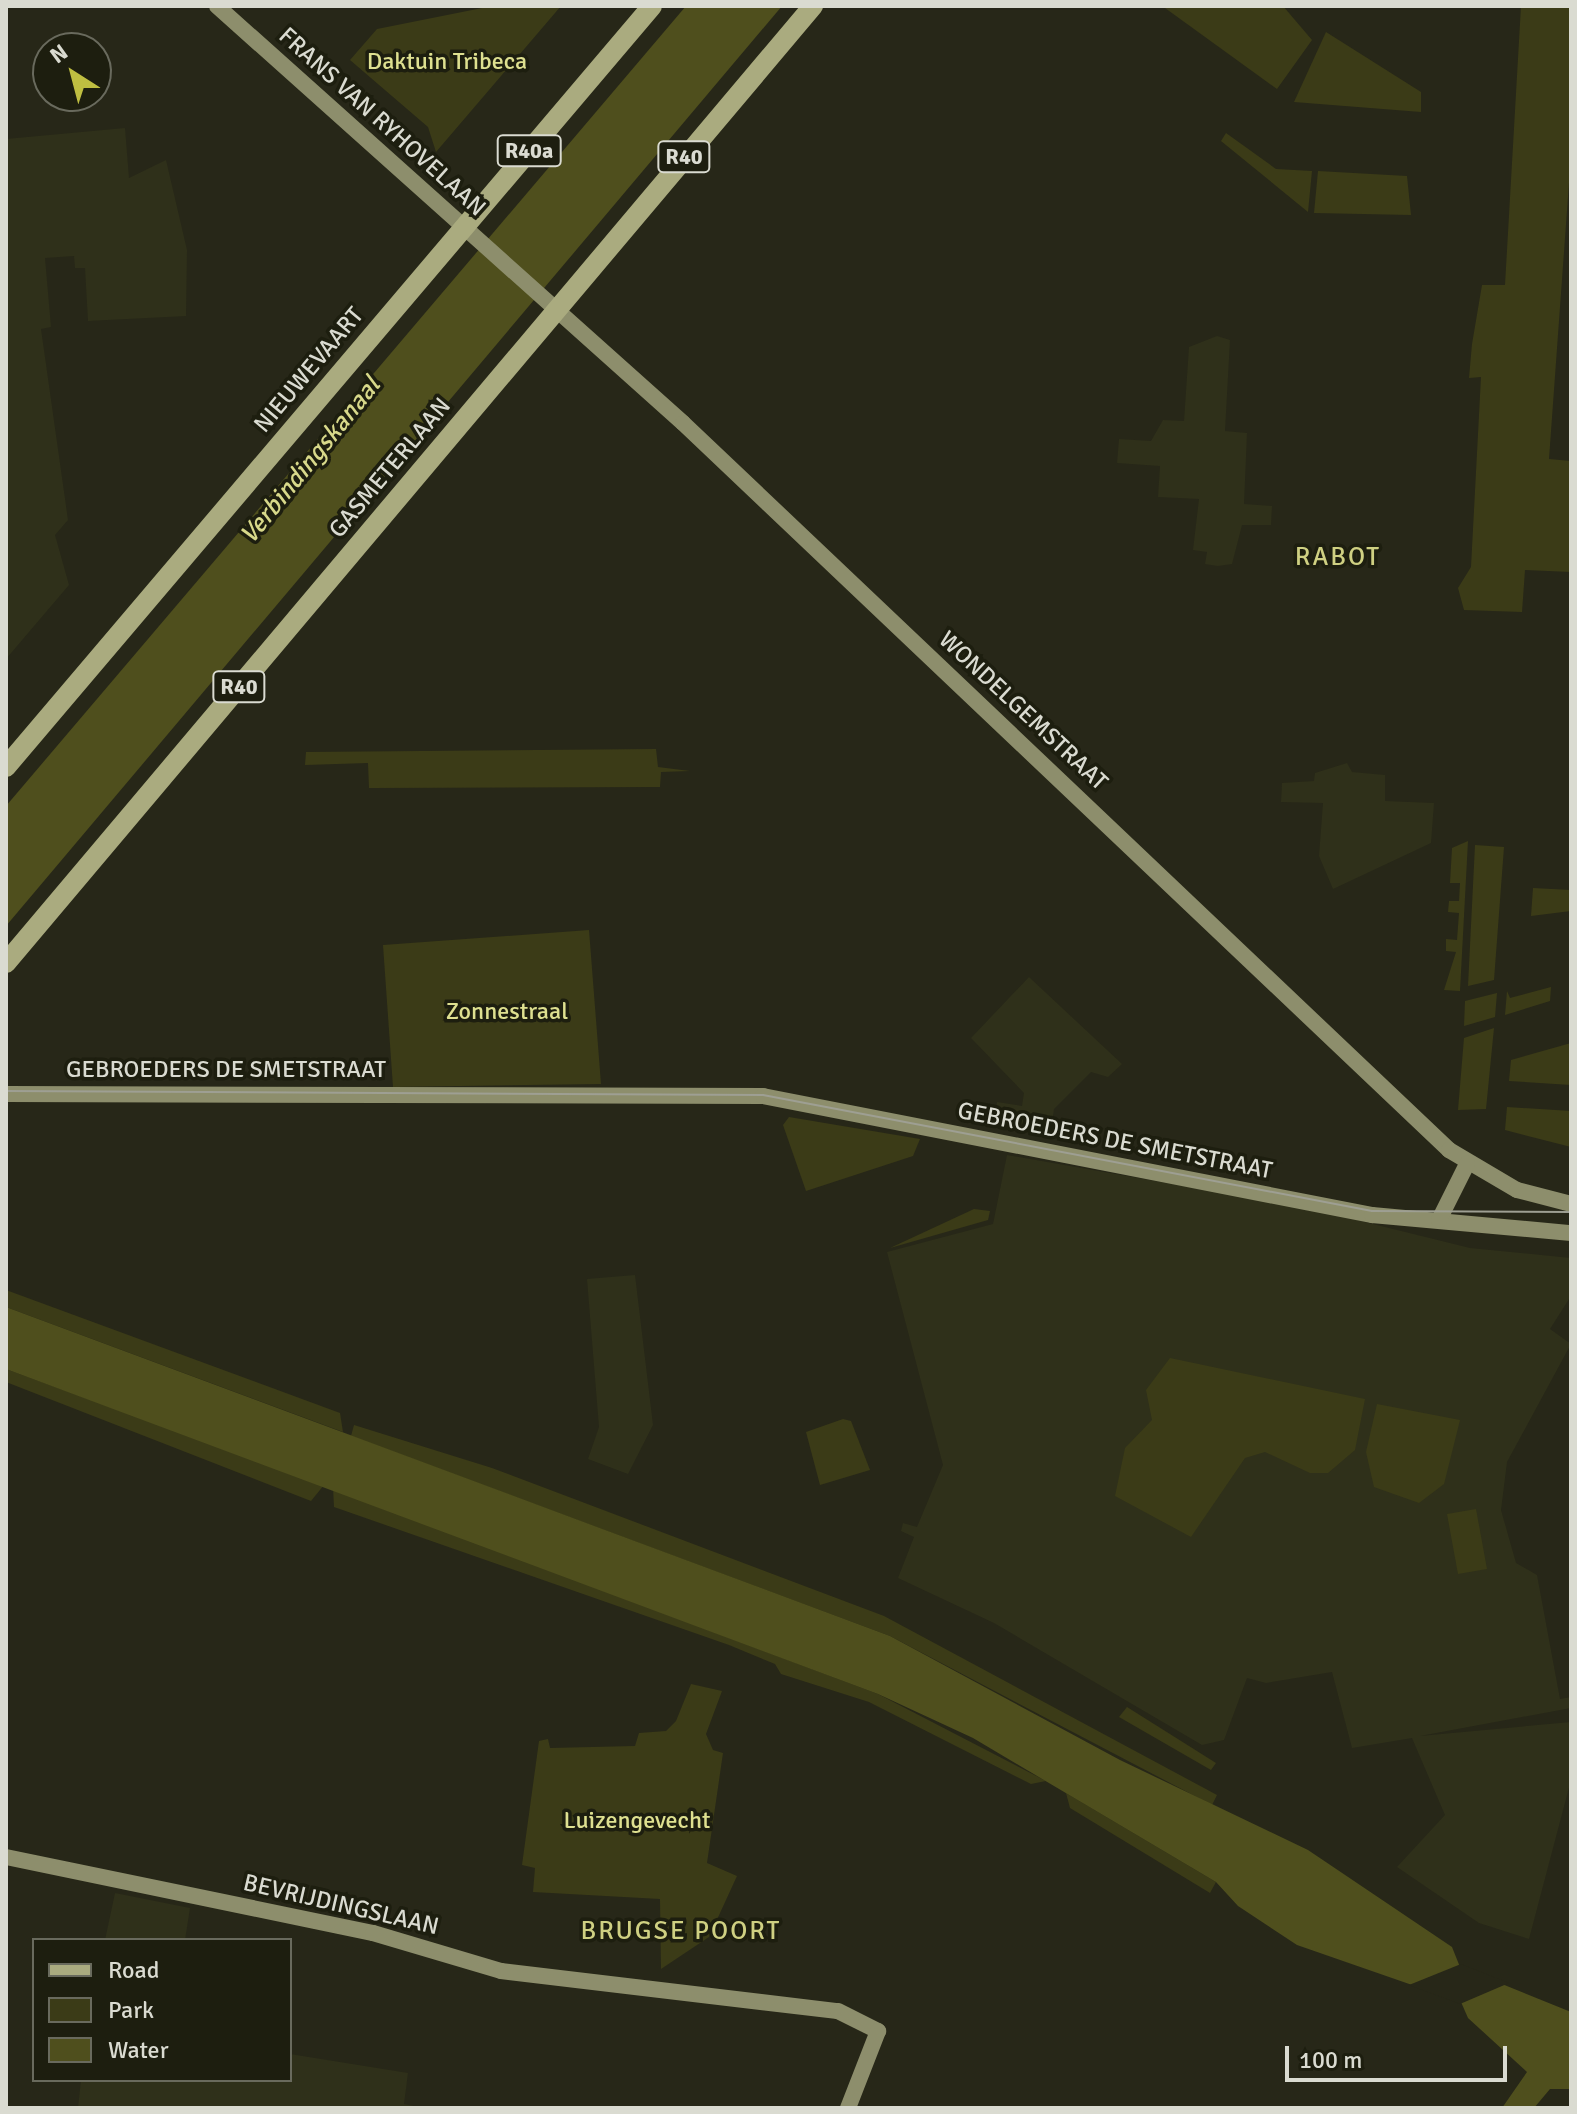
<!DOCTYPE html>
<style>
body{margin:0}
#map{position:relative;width:1577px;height:2114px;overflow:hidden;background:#272718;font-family:Signika,sans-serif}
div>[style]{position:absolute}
.built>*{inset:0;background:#2f301a}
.green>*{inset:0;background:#3b3b17}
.water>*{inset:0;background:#4f4f1d}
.pier>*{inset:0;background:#272718}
.secondary>*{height:16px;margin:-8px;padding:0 8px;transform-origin:8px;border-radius:8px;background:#8d8e6c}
.primary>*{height:20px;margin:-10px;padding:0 10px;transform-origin:10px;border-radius:10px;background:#aaab7f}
.tram>*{height:2px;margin:-1px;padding:0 1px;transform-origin:1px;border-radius:1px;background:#9e9f93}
span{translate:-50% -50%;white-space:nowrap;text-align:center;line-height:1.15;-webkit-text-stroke:7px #1d1e0f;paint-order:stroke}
.shield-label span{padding:2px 6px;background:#1d1e0f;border:2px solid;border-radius:6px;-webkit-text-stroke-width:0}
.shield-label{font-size:22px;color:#dadbd1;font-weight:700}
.park-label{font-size:24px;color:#dee090}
.street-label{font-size:24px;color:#dadbd1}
.water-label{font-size:26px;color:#d8d98a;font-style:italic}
.neighbourhood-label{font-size:26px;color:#cfd082;letter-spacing:2px}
.frame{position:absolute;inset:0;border:8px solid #dadbd1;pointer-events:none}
.legend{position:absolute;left:32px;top:1938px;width:260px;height:144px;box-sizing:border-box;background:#1d1e0f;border:2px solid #696a5d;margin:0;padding:10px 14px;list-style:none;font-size:24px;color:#dadbd1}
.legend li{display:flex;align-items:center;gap:16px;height:40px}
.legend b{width:40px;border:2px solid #696a5d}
.north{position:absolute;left:32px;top:32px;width:80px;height:80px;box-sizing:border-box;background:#1d1e0f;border:2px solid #696a5d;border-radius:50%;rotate:324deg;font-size:22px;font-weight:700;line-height:32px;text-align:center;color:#dadbd1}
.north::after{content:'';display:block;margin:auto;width:28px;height:36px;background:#bfbe41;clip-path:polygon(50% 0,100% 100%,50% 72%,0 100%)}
.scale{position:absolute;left:1285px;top:2046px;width:222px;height:36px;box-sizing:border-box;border:4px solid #dadbd1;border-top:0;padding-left:10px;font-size:24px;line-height:28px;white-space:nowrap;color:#dadbd1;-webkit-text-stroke:6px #1d1e0f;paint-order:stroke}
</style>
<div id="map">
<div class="built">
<i style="clip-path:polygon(125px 128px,129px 178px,166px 160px,187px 250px,186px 316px,88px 321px,85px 268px,75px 268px,74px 256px,45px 258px,51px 327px,41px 329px,68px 520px,55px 535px,69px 585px,6px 659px,6px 139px)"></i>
<i style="clip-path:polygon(1217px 336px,1230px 340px,1225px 431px,1247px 433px,1244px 504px,1272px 506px,1271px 525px,1242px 525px,1232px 564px,1218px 566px,1205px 564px,1207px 552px,1193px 550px,1199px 499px,1158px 497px,1160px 466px,1117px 463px,1119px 439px,1151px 441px,1163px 420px,1184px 421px,1189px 347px)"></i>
<i style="clip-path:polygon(1347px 763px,1352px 772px,1385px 775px,1385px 801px,1434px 803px,1431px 843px,1333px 889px,1319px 856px,1323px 803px,1281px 802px,1282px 783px,1314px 781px,1315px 773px)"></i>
<i style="clip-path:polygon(1029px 977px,1122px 1064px,1108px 1077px,1091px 1072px,1054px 1109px,1050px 1137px,993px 1126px,997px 1102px,1022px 1106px,1024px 1093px,971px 1038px)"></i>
<i style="clip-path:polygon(1007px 1155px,1304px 1207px,1470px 1248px,1571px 1258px,1571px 1296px,1550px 1329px,1571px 1344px,1507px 1462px,1501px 1510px,1516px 1563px,1537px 1575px,1560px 1699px,1571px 1697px,1571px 1708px,1420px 1736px,1571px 1722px,1571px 1780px,1529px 1939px,1479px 1923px,1397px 1867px,1445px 1815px,1412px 1738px,1352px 1748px,1332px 1672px,1266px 1683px,1247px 1678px,1224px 1740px,1202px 1745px,994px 1623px,898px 1578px,914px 1537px,901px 1531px,903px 1523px,917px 1527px,943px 1465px,887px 1252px,993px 1224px)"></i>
<i style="clip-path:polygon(635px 1275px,653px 1425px,628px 1474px,588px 1459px,599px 1427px,587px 1279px)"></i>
<i style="clip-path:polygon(115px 1893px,190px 1908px,185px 1940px,105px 1940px)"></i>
<i style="clip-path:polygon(290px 2054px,408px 2073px,404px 2104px,424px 2108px,78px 2108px,81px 2080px,290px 2080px)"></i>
</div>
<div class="green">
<i style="clip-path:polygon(492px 6px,561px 6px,436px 152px,428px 127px,350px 60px,377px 29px)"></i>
<i style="clip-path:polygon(1283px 6px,1312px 40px,1277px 89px,1165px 8px)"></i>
<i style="clip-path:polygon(1521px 6px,1571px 6px,1571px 155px,1549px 459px,1571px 461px,1571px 572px,1525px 570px,1522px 612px,1464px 610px,1458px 588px,1471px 567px,1481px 377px,1469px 378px,1472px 344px,1482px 285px,1505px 285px)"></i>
<i style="clip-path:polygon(1326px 32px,1421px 92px,1421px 112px,1294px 102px)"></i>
<i style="clip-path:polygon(1226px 133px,1276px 169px,1312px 171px,1308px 212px,1221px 141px)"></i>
<i style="clip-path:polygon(1318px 171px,1407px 176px,1411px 215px,1314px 213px)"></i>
<i style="clip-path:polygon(656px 749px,658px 767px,690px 771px,661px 772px,660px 787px,369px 788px,368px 763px,305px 765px,306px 752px)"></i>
<i style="clip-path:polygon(1468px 841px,1460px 991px,1444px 990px,1456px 952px,1446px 951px,1446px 939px,1457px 940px,1459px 913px,1448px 912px,1449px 901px,1459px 901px,1460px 883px,1450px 883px,1452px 848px)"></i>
<i style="clip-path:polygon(1475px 845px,1504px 847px,1494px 980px,1468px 986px)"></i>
<i style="clip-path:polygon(1533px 888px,1571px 890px,1571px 911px,1531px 916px)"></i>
<i style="clip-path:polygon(589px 930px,601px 1084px,393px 1087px,383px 945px)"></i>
<i style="clip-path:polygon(1551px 987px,1550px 1001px,1505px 1015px,1507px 991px,1510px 998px)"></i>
<i style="clip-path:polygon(1497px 993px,1495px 1017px,1464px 1026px,1465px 1001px)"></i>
<i style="clip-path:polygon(1494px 1028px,1486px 1109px,1458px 1110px,1464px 1038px)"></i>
<i style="clip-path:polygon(1571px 1043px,1571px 1085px,1509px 1081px,1511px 1060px)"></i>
<i style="clip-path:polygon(1507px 1107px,1571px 1111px,1571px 1147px,1505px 1130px)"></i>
<i style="clip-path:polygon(789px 1117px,920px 1139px,913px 1156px,806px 1191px,783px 1125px)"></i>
<i style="clip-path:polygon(974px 1209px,990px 1211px,988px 1220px,890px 1248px)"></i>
<i style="clip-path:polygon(6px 1290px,340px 1413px,343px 1432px,6px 1307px)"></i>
<i style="clip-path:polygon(1170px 1358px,1365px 1399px,1355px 1450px,1328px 1473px,1310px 1473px,1265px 1452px,1245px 1458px,1191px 1537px,1115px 1496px,1125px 1448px,1152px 1420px,1146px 1390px)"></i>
<i style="clip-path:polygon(6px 1369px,324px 1485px,311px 1501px,6px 1382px)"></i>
<i style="clip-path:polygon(1377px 1404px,1460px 1420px,1444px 1484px,1419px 1503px,1374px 1487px,1366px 1452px)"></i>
<i style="clip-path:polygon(843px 1419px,851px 1421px,870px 1470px,820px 1485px,806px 1432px)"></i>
<i style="clip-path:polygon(354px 1425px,492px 1468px,884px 1616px,1217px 1795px,1212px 1805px,890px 1636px,351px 1436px)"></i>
<i style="clip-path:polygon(333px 1488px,878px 1694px,1046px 1781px,1031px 1784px,869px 1702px,781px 1674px,775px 1664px,729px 1645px,334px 1507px)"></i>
<i style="clip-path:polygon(1476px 1509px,1487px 1569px,1458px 1574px,1447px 1514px)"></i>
<i style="clip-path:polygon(691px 1684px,722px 1691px,706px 1734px,713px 1750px,723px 1753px,707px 1863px,737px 1876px,709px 1937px,661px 1969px,660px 1899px,533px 1892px,535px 1868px,522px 1865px,539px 1741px,548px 1739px,550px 1748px,635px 1746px,639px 1733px,666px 1731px,676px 1721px)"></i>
<i style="clip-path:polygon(1127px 1707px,1216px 1763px,1211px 1770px,1119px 1717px)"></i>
<i style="clip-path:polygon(1066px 1793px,1216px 1882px,1210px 1893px,1070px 1808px)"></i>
</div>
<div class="water">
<i style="clip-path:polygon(686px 6px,782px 6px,6px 926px,6px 806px)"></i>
<i style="clip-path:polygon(6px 1307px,890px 1636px,1120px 1760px,1308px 1850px,1452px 1947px,1460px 1967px,1571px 2012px,1571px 2089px,1550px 2089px,1534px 2108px,1502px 2108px,1527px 2072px,1468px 2018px,1461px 2002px,1297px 1945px,1238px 1906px,1216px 1882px,973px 1738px,878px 1694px,6px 1369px)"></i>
</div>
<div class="pier">
<i style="clip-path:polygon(1461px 1964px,1509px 1983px,1460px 2004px,1409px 1985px)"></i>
</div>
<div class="secondary">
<i style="left:217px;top:6px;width:625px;rotate:41.82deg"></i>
<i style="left:683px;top:423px;width:1056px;rotate:43.5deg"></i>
<i style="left:1449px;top:1150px;width:79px;rotate:30.5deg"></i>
<i style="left:1517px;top:1190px;width:56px;rotate:14.5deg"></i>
<i style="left:6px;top:1094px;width:757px;rotate:0.15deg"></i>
<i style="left:763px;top:1096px;width:621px;rotate:11.06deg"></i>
<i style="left:1372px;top:1215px;width:200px;rotate:5.2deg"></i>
<i style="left:1439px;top:1220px;width:63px;rotate:-63.4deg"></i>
<i style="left:6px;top:1857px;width:375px;rotate:11.7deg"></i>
<i style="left:373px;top:1933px;width:134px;rotate:16.5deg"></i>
<i style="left:501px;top:1971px;width:339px;rotate:6.8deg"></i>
<i style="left:838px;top:2011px;width:45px;rotate:26.6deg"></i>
<i style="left:878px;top:2031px;width:83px;rotate:111.3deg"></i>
</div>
<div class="primary">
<i style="left:6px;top:767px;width:998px;rotate:-49.67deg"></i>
<i style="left:6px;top:963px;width:1252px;rotate:-49.86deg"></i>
</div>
<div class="tram">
<i style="left:6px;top:1091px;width:757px;rotate:0.3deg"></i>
<i style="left:763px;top:1095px;width:620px;rotate:10.78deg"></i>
<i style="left:1372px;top:1211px;width:199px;rotate:0.3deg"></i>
</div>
<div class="shield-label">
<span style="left:529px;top:151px">R40a</span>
<span style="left:684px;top:157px">R40</span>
<span style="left:239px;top:687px">R40</span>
</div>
<div class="park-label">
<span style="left:447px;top:62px">Daktuin Tribeca</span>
<span style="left:507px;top:1012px">Zonnestraal</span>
<span style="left:637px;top:1821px">Luizengevecht</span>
</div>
<div class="street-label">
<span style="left:382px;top:122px;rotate:42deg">FRANS VAN RYHOVELAAN</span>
<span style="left:309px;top:370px;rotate:-50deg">NIEUWEVAART</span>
<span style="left:390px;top:468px;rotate:-50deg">GASMETERLAAN</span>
<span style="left:1023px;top:711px;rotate:43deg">WONDELGEMSTRAAT</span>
<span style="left:226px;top:1070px">GEBROEDERS DE SMETSTRAAT</span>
<span style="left:1115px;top:1141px;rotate:11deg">GEBROEDERS DE SMETSTRAAT</span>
<span style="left:341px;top:1905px;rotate:13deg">BEVRIJDINGSLAAN</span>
</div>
<div class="water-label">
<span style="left:311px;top:461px;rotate:-51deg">Verbindingskanaal</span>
</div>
<div class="neighbourhood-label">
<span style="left:1338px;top:558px">RABOT</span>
<span style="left:681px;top:1932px">BRUGSE POORT</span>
</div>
<div class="frame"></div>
<ul class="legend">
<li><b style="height:10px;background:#aaab7f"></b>Road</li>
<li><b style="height:22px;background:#3b3b17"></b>Park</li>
<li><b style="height:22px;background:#4f4f1d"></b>Water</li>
</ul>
<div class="north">N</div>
<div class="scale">100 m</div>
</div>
